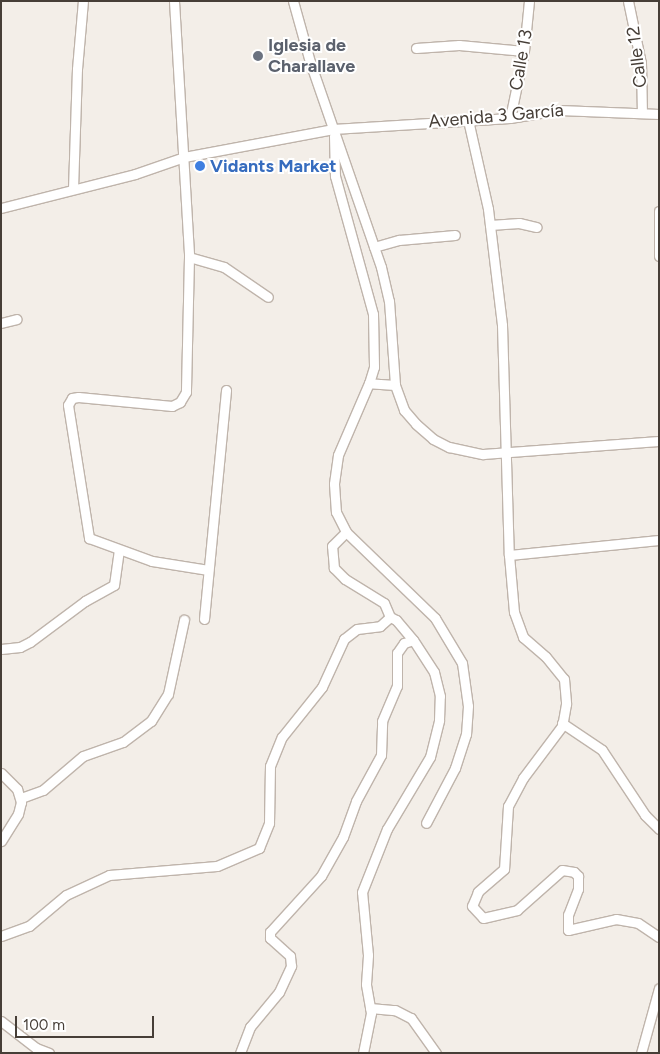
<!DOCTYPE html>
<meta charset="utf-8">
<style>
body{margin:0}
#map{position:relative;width:660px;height:1054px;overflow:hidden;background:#f3eee8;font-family:Figtree,sans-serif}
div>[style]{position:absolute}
.roads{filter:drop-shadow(1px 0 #bfb4ab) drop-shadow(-1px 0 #bfb4ab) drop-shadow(0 1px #bfb4ab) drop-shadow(0 -1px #bfb4ab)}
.minor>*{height:9px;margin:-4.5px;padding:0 4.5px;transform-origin:4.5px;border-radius:4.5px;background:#fff}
.dots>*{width:14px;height:14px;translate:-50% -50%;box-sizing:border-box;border:2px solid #fff;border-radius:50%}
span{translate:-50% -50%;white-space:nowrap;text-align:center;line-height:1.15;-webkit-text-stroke:4px #fff;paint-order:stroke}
.worship-label{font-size:18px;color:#5b616d;font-weight:700}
.left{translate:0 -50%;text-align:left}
.street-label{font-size:18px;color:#463e37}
.shop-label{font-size:18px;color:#366cbe;font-weight:700}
.frame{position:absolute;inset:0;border:2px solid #463e37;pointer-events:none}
.scale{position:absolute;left:15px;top:1016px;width:139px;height:22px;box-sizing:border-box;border:2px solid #463e37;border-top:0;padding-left:6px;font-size:15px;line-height:18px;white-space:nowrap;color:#463e37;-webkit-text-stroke:4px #fff;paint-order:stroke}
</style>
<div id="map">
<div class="roads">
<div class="minor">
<i style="left:174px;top:1px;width:256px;rotate:86.6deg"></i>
<i style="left:189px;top:257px;width:135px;rotate:91.3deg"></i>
<i style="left:186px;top:392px;width:12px;rotate:121deg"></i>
<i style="left:180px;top:402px;width:9px;rotate:153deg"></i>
<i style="left:172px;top:406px;width:94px;rotate:-174.5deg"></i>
<i style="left:78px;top:397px;width:6px;rotate:171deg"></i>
<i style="left:72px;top:398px;width:8px;rotate:120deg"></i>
<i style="left:68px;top:405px;width:135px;rotate:81deg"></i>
<i style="left:89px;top:538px;width:67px;rotate:20.1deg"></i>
<i style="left:152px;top:561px;width:57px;rotate:9.1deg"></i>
<i style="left:293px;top:1px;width:63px;rotate:74.4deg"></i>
<i style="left:310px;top:62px;width:217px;rotate:70.9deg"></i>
<i style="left:381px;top:267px;width:35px;rotate:77deg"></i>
<i style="left:389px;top:301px;width:84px;rotate:85.9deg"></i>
<i style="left:395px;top:385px;width:27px;rotate:70deg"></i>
<i style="left:404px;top:410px;width:18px;rotate:49deg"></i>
<i style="left:416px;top:424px;width:23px;rotate:41deg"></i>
<i style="left:433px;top:439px;width:18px;rotate:27deg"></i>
<i style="left:449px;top:447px;width:35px;rotate:12deg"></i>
<i style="left:483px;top:454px;width:176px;rotate:-4.2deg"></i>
<i style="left:628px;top:1px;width:63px;rotate:78.2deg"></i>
<i style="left:641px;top:63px;width:50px;rotate:88.9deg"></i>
<i style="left:416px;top:48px;width:43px;rotate:-4deg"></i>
<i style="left:459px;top:45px;width:65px;rotate:5.3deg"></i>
<i style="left:510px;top:118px;width:68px;rotate:-78.2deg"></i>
<i style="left:524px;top:51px;width:50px;rotate:-84.3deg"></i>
<i style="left:468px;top:120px;width:91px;rotate:77.3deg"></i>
<i style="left:488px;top:209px;width:117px;rotate:83.1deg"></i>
<i style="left:502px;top:325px;width:230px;rotate:88.3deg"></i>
<i style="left:509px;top:555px;width:57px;rotate:85deg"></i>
<i style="left:514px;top:612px;width:27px;rotate:70deg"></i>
<i style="left:523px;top:637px;width:30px;rotate:41deg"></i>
<i style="left:546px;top:657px;width:28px;rotate:51deg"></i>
<i style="left:564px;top:679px;width:25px;rotate:85deg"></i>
<i style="left:566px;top:704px;width:22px;rotate:100deg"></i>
<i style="left:562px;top:726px;width:65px;rotate:126.9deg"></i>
<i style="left:523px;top:778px;width:32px;rotate:118deg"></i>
<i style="left:508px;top:806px;width:63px;rotate:93.6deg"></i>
<i style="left:504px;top:869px;width:35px;rotate:139deg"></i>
<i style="left:478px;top:892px;width:15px;rotate:113deg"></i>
<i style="left:472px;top:906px;width:16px;rotate:47deg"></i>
<i style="left:483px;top:918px;width:35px;rotate:-13deg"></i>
<i style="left:517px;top:910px;width:60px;rotate:-41.6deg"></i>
<i style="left:562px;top:870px;width:12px;rotate:9deg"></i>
<i style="left:574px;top:872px;width:6px;rotate:45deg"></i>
<i style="left:578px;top:876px;width:13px;rotate:90deg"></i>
<i style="left:578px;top:889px;width:28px;rotate:111deg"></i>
<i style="left:568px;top:915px;width:15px;rotate:90deg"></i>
<i style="left:568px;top:930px;width:49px;rotate:-12.9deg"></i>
<i style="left:616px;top:919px;width:22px;rotate:10deg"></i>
<i style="left:638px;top:923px;width:25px;rotate:34deg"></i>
<i style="left:334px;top:136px;width:40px;rotate:88.6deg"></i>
<i style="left:335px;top:176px;width:143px;rotate:74.6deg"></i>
<i style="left:373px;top:314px;width:53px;rotate:88.9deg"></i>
<i style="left:374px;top:367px;width:17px;rotate:107deg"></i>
<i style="left:73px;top:189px;width:120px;rotate:-88.1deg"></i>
<i style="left:77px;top:69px;width:68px;rotate:-85deg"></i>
<i style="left:1px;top:208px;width:138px;rotate:-14.2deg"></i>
<i style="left:135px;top:174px;width:52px;rotate:-19.1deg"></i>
<i style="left:184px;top:157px;width:152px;rotate:-10.6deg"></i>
<i style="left:333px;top:129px;width:177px;rotate:-3.6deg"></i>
<i style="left:510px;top:118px;width:50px;rotate:-9.3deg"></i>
<i style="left:559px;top:110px;width:100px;rotate:2.3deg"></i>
<i style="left:659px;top:211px;width:45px;rotate:90deg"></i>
<i style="left:490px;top:225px;width:29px;rotate:-4deg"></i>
<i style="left:519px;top:223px;width:18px;rotate:13deg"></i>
<i style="left:374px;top:247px;width:26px;rotate:-16deg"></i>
<i style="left:399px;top:240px;width:56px;rotate:-5.1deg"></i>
<i style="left:189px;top:257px;width:36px;rotate:16deg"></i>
<i style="left:224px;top:267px;width:53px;rotate:34.3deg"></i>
<i style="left:1px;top:323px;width:16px;rotate:-14deg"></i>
<i style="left:395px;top:385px;width:26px;rotate:-176deg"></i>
<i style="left:369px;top:383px;width:78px;rotate:113.3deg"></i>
<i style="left:338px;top:455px;width:29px;rotate:98deg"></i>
<i style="left:334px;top:484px;width:28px;rotate:86deg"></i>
<i style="left:336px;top:512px;width:22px;rotate:63deg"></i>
<i style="left:346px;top:532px;width:124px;rotate:44deg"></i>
<i style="left:435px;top:618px;width:52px;rotate:59deg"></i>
<i style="left:462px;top:663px;width:43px;rotate:82.1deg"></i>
<i style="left:468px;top:706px;width:28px;rotate:94deg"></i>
<i style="left:466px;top:734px;width:36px;rotate:108deg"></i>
<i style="left:455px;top:768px;width:62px;rotate:117.8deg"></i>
<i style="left:509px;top:555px;width:151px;rotate:-5.7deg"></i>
<i style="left:204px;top:619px;width:230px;rotate:-84.5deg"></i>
<i style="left:1px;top:649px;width:19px;rotate:-6deg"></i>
<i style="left:20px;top:647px;width:11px;rotate:-27deg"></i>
<i style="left:30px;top:642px;width:69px;rotate:-36.7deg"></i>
<i style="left:85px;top:601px;width:33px;rotate:-29deg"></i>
<i style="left:114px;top:585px;width:34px;rotate:-82deg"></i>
<i style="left:562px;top:723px;width:48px;rotate:34deg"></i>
<i style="left:602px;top:750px;width:78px;rotate:56.5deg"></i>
<i style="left:645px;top:815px;width:20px;rotate:45deg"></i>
<i style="left:1px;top:773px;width:23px;rotate:45deg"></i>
<i style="left:17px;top:789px;width:14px;rotate:73deg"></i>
<i style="left:21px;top:802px;width:12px;rotate:104deg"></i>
<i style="left:18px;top:814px;width:32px;rotate:122deg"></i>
<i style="left:21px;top:798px;width:23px;rotate:-20deg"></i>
<i style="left:43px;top:790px;width:52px;rotate:-40.4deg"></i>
<i style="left:83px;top:756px;width:42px;rotate:-19.3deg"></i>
<i style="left:123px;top:742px;width:35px;rotate:-37deg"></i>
<i style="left:151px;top:721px;width:32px;rotate:-58deg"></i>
<i style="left:168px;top:694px;width:76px;rotate:-77.8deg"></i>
<i style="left:1px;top:936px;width:30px;rotate:-20deg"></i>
<i style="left:29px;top:926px;width:48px;rotate:-40deg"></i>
<i style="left:66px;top:895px;width:47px;rotate:-24.9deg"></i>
<i style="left:109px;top:875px;width:108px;rotate:-4.8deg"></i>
<i style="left:217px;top:866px;width:46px;rotate:-23.2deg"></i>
<i style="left:259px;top:848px;width:27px;rotate:-68deg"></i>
<i style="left:269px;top:823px;width:57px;rotate:-89deg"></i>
<i style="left:270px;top:766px;width:31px;rotate:-68deg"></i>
<i style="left:282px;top:737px;width:64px;rotate:-51.3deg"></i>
<i style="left:322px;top:687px;width:53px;rotate:-65.4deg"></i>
<i style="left:344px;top:639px;width:16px;rotate:-38deg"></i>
<i style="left:357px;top:629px;width:23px;rotate:-7deg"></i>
<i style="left:380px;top:626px;width:13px;rotate:-42deg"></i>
<i style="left:390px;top:617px;width:15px;rotate:-113deg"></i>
<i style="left:384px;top:603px;width:46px;rotate:-148.4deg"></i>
<i style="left:345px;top:579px;width:16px;rotate:-135deg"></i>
<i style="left:334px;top:568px;width:22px;rotate:-95deg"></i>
<i style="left:332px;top:546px;width:20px;rotate:-45deg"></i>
<i style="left:370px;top:1008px;width:25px;rotate:5deg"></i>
<i style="left:395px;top:1010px;width:18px;rotate:27deg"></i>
<i style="left:411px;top:1018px;width:43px;rotate:54.5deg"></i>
<i style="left:1px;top:1021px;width:44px;rotate:37.6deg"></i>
<i style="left:36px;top:1048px;width:14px;rotate:21deg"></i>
<i style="left:240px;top:1053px;width:28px;rotate:-69deg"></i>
<i style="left:250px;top:1027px;width:45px;rotate:-50.4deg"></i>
<i style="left:279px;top:992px;width:29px;rotate:-65deg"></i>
<i style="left:291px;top:966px;width:10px;rotate:-96deg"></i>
<i style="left:290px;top:956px;width:27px;rotate:-138deg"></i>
<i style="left:270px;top:938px;width:6px;rotate:-90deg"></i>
<i style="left:270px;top:932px;width:76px;rotate:-47.7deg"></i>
<i style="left:321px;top:876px;width:45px;rotate:-60.6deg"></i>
<i style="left:343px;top:837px;width:38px;rotate:-70deg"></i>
<i style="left:356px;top:801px;width:52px;rotate:-61.5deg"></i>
<i style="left:381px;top:755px;width:34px;rotate:-88deg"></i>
<i style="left:382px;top:721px;width:38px;rotate:-67deg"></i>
<i style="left:397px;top:686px;width:33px;rotate:-90deg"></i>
<i style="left:397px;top:653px;width:12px;rotate:-55deg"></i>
<i style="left:404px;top:643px;width:9px;rotate:-18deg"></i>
<i style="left:363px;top:1053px;width:41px;rotate:-78.7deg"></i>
<i style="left:371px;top:1013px;width:29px;rotate:-100deg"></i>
<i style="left:366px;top:984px;width:29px;rotate:-86deg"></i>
<i style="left:368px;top:955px;width:63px;rotate:-95.4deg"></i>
<i style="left:362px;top:892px;width:68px;rotate:-68.4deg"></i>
<i style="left:387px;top:829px;width:84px;rotate:-59.2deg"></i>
<i style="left:430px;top:757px;width:38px;rotate:-76deg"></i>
<i style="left:439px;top:720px;width:24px;rotate:-88deg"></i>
<i style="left:440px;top:696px;width:25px;rotate:-104deg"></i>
<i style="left:434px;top:672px;width:38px;rotate:-123deg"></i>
<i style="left:413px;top:640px;width:26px;rotate:-130deg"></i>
<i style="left:396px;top:620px;width:7px;rotate:-153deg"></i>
<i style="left:641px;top:1053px;width:67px;rotate:-74.5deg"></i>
</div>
</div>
<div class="dots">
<i style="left:258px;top:56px;background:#6b7280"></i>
<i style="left:200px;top:166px;background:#3f7fe0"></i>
</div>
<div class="worship-label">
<span class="left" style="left:268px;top:56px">Iglesia de<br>Charallave</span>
</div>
<div class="street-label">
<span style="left:637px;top:57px;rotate:-97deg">Calle 12</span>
<span style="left:521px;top:60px;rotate:-80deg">Calle 13</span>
<span style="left:496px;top:116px;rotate:-5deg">Avenida 3 García</span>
</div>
<div class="shop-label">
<span class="left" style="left:210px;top:166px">Vidants Market</span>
</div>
<div class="frame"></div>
<div class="scale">100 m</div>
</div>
